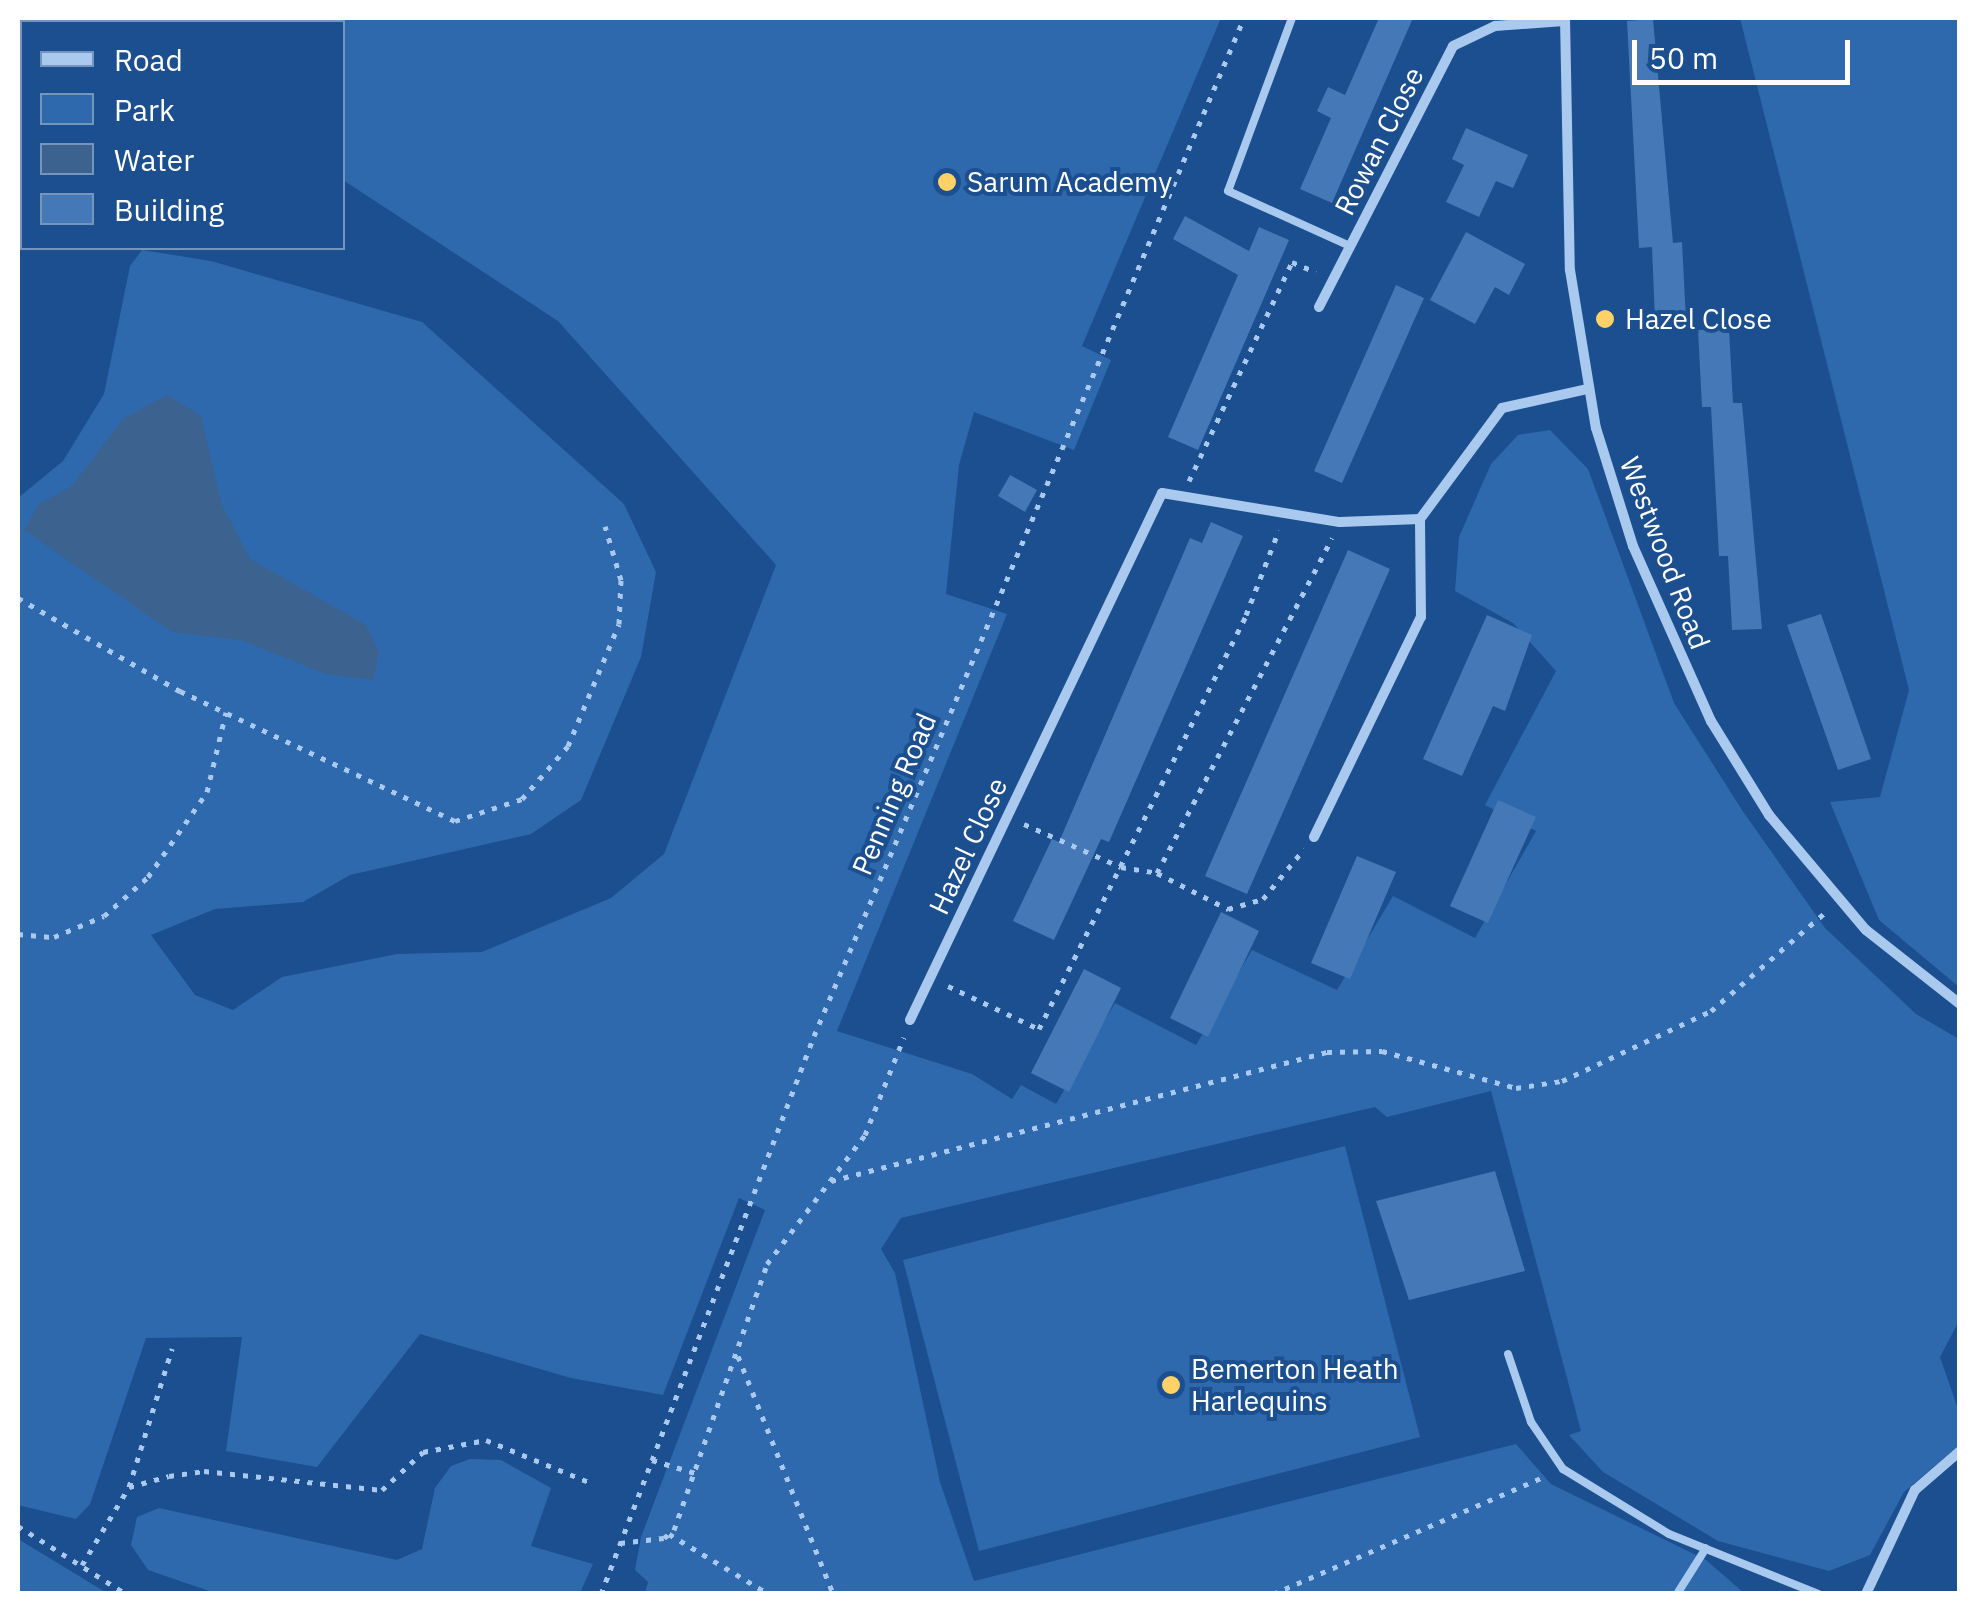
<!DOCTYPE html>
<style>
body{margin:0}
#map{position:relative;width:1977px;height:1611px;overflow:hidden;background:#1b4f8f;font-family:"IBM Plex Sans",sans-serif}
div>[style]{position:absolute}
.green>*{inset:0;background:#2e69ad}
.water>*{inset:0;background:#3c6290}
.building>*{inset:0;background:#4478b7}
.path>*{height:5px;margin-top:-2.5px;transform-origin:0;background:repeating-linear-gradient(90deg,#a9c9ee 0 5px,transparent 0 13px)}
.service>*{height:8px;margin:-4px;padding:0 4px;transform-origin:4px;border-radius:4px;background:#a9c9ee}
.minor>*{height:10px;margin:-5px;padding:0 5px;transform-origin:5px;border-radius:5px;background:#a9c9ee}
.dots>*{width:28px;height:28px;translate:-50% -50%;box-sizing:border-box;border:5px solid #1b4f8f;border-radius:50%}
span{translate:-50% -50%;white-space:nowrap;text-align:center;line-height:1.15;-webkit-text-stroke:8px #1b4f8f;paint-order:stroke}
.street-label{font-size:28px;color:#fff}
.poi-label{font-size:28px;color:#fff}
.left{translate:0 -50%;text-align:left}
.frame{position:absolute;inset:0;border:20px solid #fff;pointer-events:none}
.legend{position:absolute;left:20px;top:20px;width:325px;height:230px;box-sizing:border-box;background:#1b4f8f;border:2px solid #7695bc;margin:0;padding:12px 18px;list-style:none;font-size:30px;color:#fff}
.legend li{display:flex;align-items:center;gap:20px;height:50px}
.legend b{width:50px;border:2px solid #7695bc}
.scale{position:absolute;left:1632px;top:40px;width:218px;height:45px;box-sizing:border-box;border:5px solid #fff;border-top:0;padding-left:12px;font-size:30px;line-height:35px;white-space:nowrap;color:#fff;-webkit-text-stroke:8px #1b4f8f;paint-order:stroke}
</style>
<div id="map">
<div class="green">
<i style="clip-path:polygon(18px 18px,1221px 18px,1082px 346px,1111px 360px,1074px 450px,974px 412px,959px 465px,946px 594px,1007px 614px,837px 1031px,972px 1074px,1012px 1099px,1021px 1085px,1056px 1104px,1115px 1003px,1196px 1045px,1252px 950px,1337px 990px,1393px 896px,1475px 938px,1536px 831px,1485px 805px,1556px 671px,1513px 623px,1455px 591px,1459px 537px,1491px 464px,1518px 435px,1550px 430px,1588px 469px,1674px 703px,1742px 810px,1825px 928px,1916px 1014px,1959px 1039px,1959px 1321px,1940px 1357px,1959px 1412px,1959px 1445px,1904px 1492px,1870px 1555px,1829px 1571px,1718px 1541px,1603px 1472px,1569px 1435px,1581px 1431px,1491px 1091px,1387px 1117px,1375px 1107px,901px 1218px,881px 1249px,895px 1273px,940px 1482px,974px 1581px,1516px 1444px,1551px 1484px,1706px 1560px,1744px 1593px,645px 1593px,648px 1582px,635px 1570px,641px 1537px,765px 1210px,739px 1198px,663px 1395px,571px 1378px,420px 1334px,317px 1467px,226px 1451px,242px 1337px,146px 1338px,90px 1504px,76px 1519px,18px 1505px,18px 498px,63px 461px,104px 394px,130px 266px,142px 250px,211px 261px,422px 322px,624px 504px,656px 572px,641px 657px,581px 800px,531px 834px,350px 875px,303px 902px,215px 909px,151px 935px,195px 995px,233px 1010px,282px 977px,397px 954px,482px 952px,611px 898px,664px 854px,776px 565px,558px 321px,343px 180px,342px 22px,22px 22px,18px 297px)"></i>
<i style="clip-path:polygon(1740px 18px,1959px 18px,1959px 987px,1879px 920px,1830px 802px,1880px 797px,1909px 690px)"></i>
<i style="clip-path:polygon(1345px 1146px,1420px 1437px,979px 1551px,903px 1260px)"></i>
<i style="clip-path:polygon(470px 1459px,501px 1460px,551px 1488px,531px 1546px,593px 1564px,580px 1593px,215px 1593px,148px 1570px,131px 1545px,137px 1517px,159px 1508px,397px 1560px,422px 1549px,435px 1488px,451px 1466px)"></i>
<i style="clip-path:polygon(18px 1539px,23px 1542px,107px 1593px,18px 1593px)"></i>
</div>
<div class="water">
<i style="clip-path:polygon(167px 395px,201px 416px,221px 503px,250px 559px,366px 625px,379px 652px,373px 680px,326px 674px,240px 640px,172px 632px,24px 530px,39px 504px,72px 486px,123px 419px)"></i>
</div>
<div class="building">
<i style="clip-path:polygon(1379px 18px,1413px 18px,1332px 203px,1300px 189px,1331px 118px,1317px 111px,1328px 87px,1345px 95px)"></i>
<i style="clip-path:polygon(1653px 19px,1673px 243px,1682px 242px,1686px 320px,1655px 321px,1652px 247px,1639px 248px,1627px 21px)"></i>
<i style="clip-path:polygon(1466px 128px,1528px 155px,1513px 188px,1496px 181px,1479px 217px,1446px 202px,1464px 165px,1452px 159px)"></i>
<i style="clip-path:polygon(1185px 216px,1249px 251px,1259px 227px,1289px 240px,1198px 450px,1168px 437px,1238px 275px,1173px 239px)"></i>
<i style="clip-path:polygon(1466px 232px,1525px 264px,1509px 295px,1495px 287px,1475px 324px,1430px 300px)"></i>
<i style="clip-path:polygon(1396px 285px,1424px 298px,1342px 483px,1314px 471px)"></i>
<i style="clip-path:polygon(1729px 329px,1733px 403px,1742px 403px,1762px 629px,1732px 630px,1728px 556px,1719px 556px,1711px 407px,1702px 407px,1698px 330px)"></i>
<i style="clip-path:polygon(1010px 475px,1037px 490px,1025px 512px,998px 496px)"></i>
<i style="clip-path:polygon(1211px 522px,1243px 536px,1109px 842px,1101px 839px,1054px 940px,1013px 921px,1052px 839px,1059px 842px,1190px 538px,1202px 543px)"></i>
<i style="clip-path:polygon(1348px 550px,1390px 569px,1247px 894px,1205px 876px)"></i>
<i style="clip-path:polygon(1821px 614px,1871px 759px,1838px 770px,1787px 625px)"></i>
<i style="clip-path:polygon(1487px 615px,1532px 635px,1505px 711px,1493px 706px,1462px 776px,1423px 759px)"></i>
<i style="clip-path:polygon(1498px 800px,1536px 817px,1488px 923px,1450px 906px)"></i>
<i style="clip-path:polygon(1357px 856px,1396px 872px,1350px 979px,1311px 963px)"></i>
<i style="clip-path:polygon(1221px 912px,1259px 931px,1208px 1037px,1170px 1018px)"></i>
<i style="clip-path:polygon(1084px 969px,1121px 988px,1069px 1092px,1031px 1073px)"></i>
<i style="clip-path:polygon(1495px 1171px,1525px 1271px,1409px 1300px,1376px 1201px)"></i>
</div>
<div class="path">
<i style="left:1189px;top:481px;width:242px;rotate:-64.8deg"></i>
<i style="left:1292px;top:262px;width:26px;rotate:23deg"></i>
<i style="left:18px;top:598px;width:187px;rotate:29.9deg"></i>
<i style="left:180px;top:691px;width:304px;rotate:25.3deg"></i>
<i style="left:455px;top:821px;width:71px;rotate:-18.2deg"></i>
<i style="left:522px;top:799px;width:70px;rotate:-49deg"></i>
<i style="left:568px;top:746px;width:132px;rotate:-67.3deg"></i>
<i style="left:619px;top:624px;width:44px;rotate:-87.4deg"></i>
<i style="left:621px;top:580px;width:56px;rotate:-106.5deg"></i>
<i style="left:1024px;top:824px;width:106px;rotate:23.9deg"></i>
<i style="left:1121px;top:867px;width:36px;rotate:9deg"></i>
<i style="left:1157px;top:873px;width:80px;rotate:26.9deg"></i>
<i style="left:1228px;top:909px;width:36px;rotate:-16deg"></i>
<i style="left:1263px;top:899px;width:65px;rotate:-50.6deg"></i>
<i style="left:1157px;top:873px;width:378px;rotate:-62.4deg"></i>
<i style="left:18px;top:934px;width:36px;rotate:5deg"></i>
<i style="left:54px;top:937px;width:54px;rotate:-22.8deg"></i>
<i style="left:104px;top:916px;width:59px;rotate:-41.6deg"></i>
<i style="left:148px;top:877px;width:103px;rotate:-55.2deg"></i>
<i style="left:207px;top:792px;width:82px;rotate:-76.6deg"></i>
<i style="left:948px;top:986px;width:101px;rotate:25.3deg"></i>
<i style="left:1039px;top:1029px;width:463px;rotate:-63.4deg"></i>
<i style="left:1246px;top:615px;width:91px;rotate:-68.8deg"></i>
<i style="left:831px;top:1181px;width:513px;rotate:-14.58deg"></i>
<i style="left:1327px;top:1052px;width:55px;rotate:-1deg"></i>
<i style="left:1382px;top:1051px;width:139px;rotate:15.4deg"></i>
<i style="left:1516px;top:1088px;width:47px;rotate:-8.7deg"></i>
<i style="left:1562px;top:1081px;width:165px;rotate:-25.2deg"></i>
<i style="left:1711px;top:1011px;width:153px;rotate:-40.8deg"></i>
<i style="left:738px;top:1356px;width:256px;rotate:68.2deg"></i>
<i style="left:652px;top:1460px;width:45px;rotate:16.8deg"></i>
<i style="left:129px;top:1487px;width:145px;rotate:-72.7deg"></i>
<i style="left:18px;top:1526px;width:128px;rotate:32.2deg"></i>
<i style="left:669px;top:1534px;width:117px;rotate:31deg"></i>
<i style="left:620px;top:1543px;width:44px;rotate:-6.5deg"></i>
<i style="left:664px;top:1538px;width:13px;rotate:-39deg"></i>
<i style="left:674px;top:1530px;width:282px;rotate:-70.7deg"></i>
<i style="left:767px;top:1264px;width:162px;rotate:-52.8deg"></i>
<i style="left:865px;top:1135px;width:105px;rotate:-68.3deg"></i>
<i style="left:82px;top:1565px;width:91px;rotate:-58.9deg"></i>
<i style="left:129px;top:1487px;width:41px;rotate:-15.4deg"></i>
<i style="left:169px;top:1476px;width:35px;rotate:-8deg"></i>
<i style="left:204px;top:1471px;width:179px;rotate:6.1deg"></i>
<i style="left:382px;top:1490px;width:56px;rotate:-42.8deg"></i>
<i style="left:423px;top:1452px;width:64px;rotate:-10.8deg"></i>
<i style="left:486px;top:1440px;width:111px;rotate:22.2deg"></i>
<i style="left:601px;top:1594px;width:597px;rotate:-69.11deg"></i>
<i style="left:814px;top:1036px;width:1105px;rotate:-67.1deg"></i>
<i style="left:1273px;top:1594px;width:297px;rotate:-23.4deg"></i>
</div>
<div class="service">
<i style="left:1292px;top:18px;width:184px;rotate:110.3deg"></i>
<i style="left:1228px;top:191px;width:134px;rotate:24.3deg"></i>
<i style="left:1508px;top:1354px;width:72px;rotate:71.3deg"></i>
<i style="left:1531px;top:1422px;width:57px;rotate:55.8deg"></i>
<i style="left:1563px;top:1469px;width:124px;rotate:31.5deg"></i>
<i style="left:1669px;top:1534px;width:161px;rotate:21.9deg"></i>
<i style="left:1677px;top:1594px;width:54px;rotate:-57.8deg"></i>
</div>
<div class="minor">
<i style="left:1565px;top:18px;width:252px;rotate:88.9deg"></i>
<i style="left:1570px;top:270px;width:160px;rotate:80.7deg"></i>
<i style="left:1596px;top:428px;width:124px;rotate:72.6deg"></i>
<i style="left:1633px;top:546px;width:192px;rotate:66deg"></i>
<i style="left:1711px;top:721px;width:110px;rotate:58.3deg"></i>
<i style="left:1769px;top:815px;width:150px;rotate:49.9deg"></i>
<i style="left:1866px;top:930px;width:120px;rotate:38.2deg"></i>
<i style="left:1319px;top:307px;width:293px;rotate:-62.8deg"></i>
<i style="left:1453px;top:46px;width:47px;rotate:-25.5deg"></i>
<i style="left:1495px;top:26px;width:69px;rotate:-4.1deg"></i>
<i style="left:1314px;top:837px;width:245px;rotate:-64.1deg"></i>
<i style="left:1421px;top:617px;width:98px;rotate:-90.6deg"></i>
<i style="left:1420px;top:519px;width:138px;rotate:-53.5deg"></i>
<i style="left:1502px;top:408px;width:88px;rotate:-12.5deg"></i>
<i style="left:910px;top:1020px;width:584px;rotate:-64.44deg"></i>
<i style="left:1162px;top:493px;width:180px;rotate:9.3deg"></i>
<i style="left:1340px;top:522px;width:80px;rotate:-2.1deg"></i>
<i style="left:1866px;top:1594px;width:115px;rotate:-64.8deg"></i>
<i style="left:1915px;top:1490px;width:60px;rotate:-40.9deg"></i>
</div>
<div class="dots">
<i style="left:947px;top:182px;background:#ffd166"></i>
<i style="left:1605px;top:319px;background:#ffd166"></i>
<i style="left:1171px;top:1385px;background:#ffd166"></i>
</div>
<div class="street-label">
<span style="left:1379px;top:141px;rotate:-63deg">Rowan Close</span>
<span style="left:1665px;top:553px;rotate:69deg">Westwood Road</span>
<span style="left:894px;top:794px;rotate:-67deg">Penning Road</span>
<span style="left:968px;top:846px;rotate:-65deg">Hazel Close</span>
</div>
<div class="poi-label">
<span class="left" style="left:967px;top:182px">Sarum Academy</span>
<span class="left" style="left:1625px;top:319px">Hazel Close</span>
<span class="left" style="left:1191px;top:1385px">Bemerton Heath<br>Harlequins</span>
</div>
<div class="frame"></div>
<ul class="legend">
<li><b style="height:12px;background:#a9c9ee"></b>Road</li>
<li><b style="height:28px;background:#2e69ad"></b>Park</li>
<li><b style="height:28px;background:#3c6290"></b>Water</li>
<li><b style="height:28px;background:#4478b7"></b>Building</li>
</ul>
<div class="scale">50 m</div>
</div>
